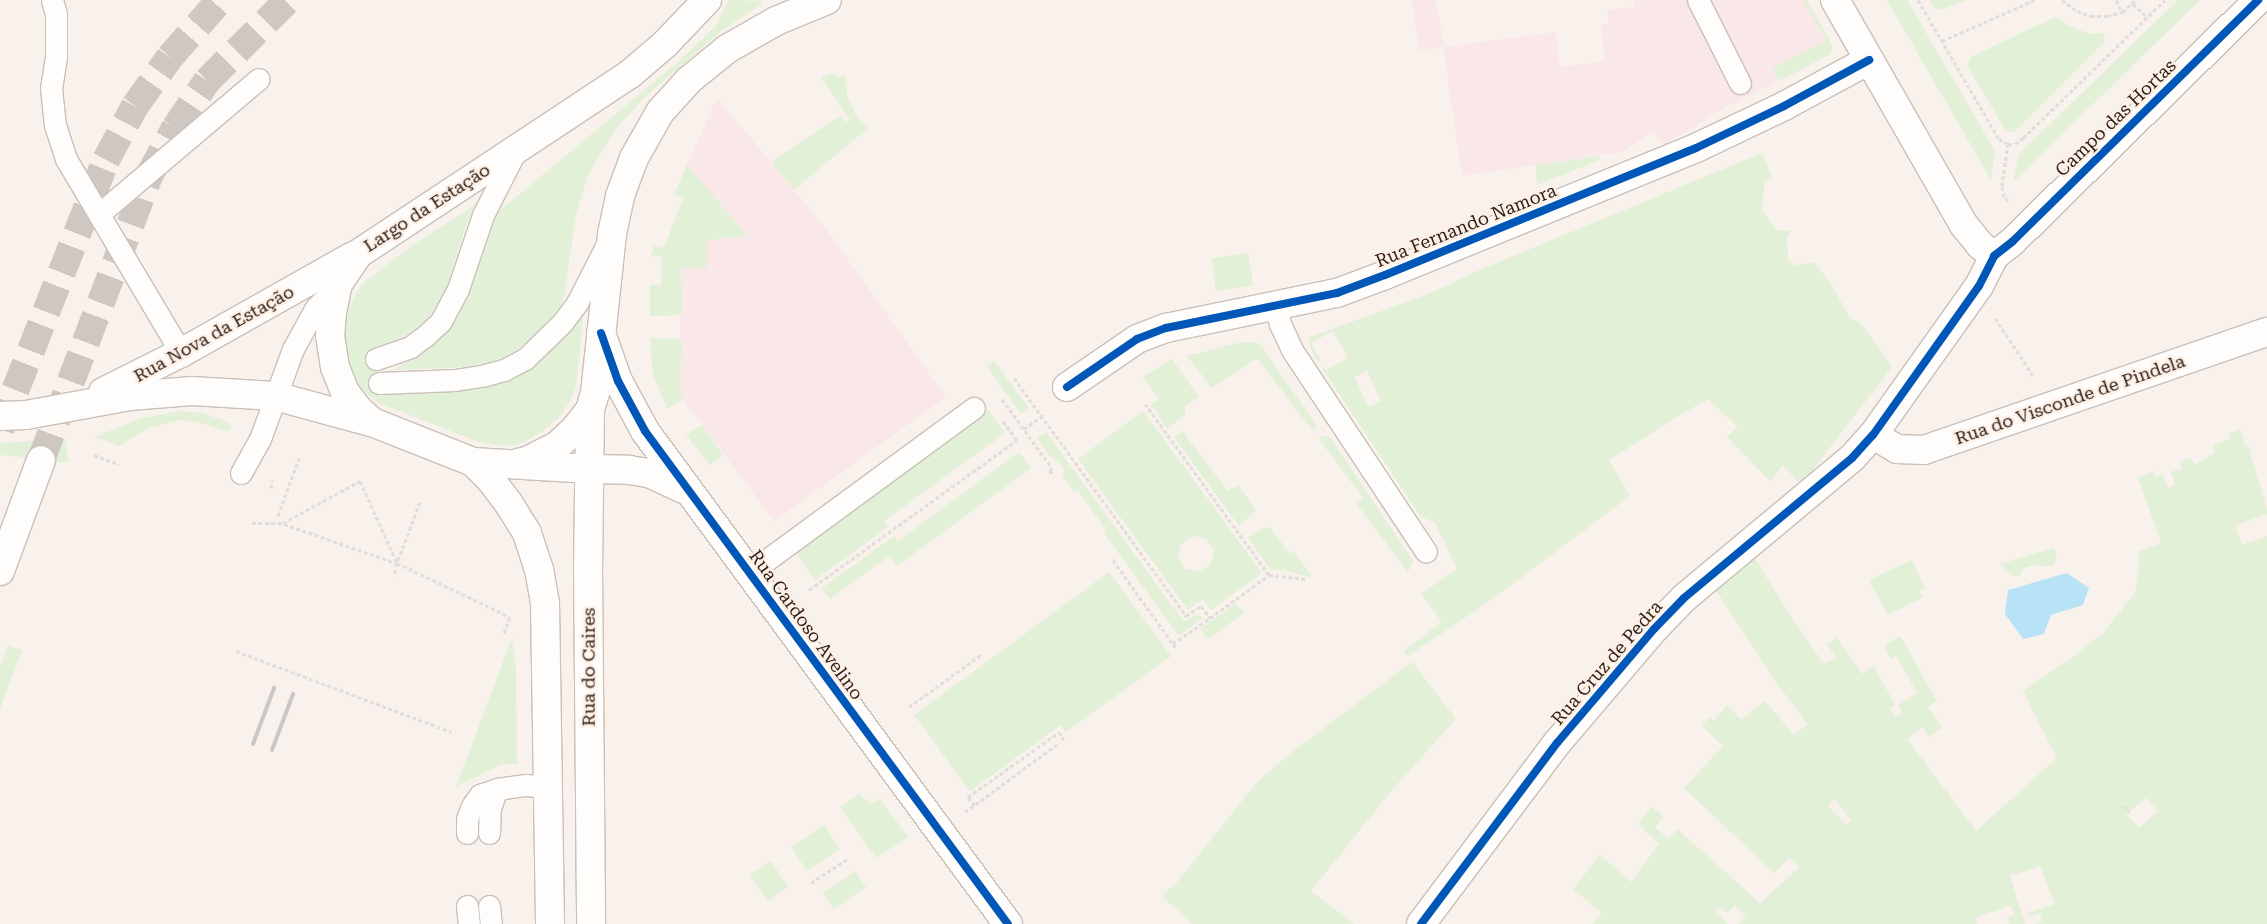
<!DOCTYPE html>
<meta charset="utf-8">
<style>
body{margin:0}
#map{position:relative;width:2267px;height:924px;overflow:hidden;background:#f8f1ec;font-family:"Roboto Serif",serif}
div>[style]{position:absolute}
.commercial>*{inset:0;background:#fae8e9}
.green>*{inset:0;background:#e2f0d8}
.water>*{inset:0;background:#b8e3f7}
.highway-tunnel>*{height:28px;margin-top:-14px;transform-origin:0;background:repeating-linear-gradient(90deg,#cfc7c1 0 28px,transparent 0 42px)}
.path>*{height:3px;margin-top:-1.5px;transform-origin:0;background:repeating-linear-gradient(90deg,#e0dddb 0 4px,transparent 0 6.5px)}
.roads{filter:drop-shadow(1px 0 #c9c0b9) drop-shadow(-1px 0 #c9c0b9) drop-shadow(0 1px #c9c0b9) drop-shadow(0 -1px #c9c0b9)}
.lane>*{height:21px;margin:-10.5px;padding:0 10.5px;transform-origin:10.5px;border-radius:10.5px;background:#fefdfc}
.street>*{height:28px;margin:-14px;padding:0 14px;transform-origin:14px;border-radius:14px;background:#fefdfc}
.secondary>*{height:28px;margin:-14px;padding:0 14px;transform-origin:14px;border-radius:14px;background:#fefdfc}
.highway>*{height:28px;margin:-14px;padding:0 14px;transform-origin:14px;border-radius:14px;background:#fefdfc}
.rail>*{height:4px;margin:-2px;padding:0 2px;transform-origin:2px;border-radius:2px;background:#cac7c6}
.cycleway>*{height:8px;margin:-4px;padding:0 4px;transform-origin:4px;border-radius:4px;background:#0057b8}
span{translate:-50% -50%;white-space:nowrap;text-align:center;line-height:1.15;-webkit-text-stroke:5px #fef0e6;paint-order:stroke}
.street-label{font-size:18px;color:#2a1e15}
</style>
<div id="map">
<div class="commercial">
<i style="clip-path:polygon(1412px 0,1436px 0,1444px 47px,1556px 32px,1560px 67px,1605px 61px,1601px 24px,1609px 24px,1607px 10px,1634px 7px,1634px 0,1807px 0,1832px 45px,1832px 51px,1823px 58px,1727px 106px,1664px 145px,1654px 131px,1622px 152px,1462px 176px,1443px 47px,1419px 50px)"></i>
<i style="clip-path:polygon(717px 98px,824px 226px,946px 397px,774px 521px,680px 395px,681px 268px,706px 240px,747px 236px,687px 165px)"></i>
</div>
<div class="green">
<i style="clip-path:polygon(729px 0,762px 1px,761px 5px,720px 32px,645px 97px,615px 130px,588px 175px,575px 219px,565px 293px,560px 307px,550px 319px,517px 350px,499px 360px,468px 367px,392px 370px,419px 356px,439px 341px,454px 324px,468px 297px,485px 234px,497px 213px,673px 66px,715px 27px)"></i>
<i style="clip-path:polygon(1803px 0,1807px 0,1832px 45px,1832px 51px,1829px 55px,1779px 81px,1772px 69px,1826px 41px)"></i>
<i style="clip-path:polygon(1887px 0,1907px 0,1995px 151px,1991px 180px)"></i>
<i style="clip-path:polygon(1929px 0,1966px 0,1940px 10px,1934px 8px)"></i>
<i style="clip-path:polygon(2178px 0,2200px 0,2013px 182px,2019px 154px)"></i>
<i style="clip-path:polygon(2055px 17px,2071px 27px,2091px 34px,2103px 33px,2105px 41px,2014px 132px,2006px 131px,1967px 66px,1971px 57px)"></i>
<i style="clip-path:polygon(834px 73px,836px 77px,845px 76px,847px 97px,860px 121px,868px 128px,794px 190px,771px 162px,841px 115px,846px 122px,850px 120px,821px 77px)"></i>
<i style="clip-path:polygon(evenodd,1762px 153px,1772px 177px,1764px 185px,1762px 210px,1777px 230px,1790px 231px,1787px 238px,1788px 259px,1796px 266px,1814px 262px,1831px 284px,1850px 318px,1860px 322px,1892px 367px,1801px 485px,1783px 465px,1770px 481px,1727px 437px,1738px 427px,1708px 399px,1685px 412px,1609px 460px,1630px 496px,1494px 598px,1408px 656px,1403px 651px,1442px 622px,1421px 594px,1457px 569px,1435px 522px,1421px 517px,1322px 368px,1324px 367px,1326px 370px,1348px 358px,1333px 331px,1311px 343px,1321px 361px,1318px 362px,1309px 345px,1310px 337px,1431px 293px,1482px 269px,1762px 153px,1367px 371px,1381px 401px,1368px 407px,1355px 377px,1367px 371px)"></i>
<i style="clip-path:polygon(1599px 156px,1600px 160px,1537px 185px,1536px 165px)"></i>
<i style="clip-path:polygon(687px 165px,748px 236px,707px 240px,707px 268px,681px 268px,682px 315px,650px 316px,650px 285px,661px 285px,662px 257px,651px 256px,654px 246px,664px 248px,683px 199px,674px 194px)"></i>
<i style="clip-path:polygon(476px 204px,466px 225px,445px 293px,433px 312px,413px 331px,391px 343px,374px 347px,381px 394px,460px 391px,489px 387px,516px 378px,540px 363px,581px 318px,583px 319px,577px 379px,572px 398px,560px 417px,540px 433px,520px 444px,504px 446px,479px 442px,379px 403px,363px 391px,347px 364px,344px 347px,344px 324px,351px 303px,362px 284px,410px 247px)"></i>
<i style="clip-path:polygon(1248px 253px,1253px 285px,1216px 291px,1212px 258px)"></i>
<i style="clip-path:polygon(650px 338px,682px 339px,680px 394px,684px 399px,667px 408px,653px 374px)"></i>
<i style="clip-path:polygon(1242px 342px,1254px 342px,1261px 346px,1317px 426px,1312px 430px,1257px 358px,1212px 388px,1187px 356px)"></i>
<i style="clip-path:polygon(1172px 359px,1199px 397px,1185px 406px,1185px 414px,1168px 429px,1151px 405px,1159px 399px,1143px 377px)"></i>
<i style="clip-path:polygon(994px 361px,1029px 408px,1021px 414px,987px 367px)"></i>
<i style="clip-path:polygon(988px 410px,1005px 433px,884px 521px,888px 527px,815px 580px,796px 552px)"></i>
<i style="clip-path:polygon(180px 411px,201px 413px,223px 420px,230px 424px,231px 429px,226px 431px,198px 422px,180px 420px,146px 429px,119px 446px,95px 437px,142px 418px)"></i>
<i style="clip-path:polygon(evenodd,1143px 411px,1262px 573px,1211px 610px,1203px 599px,1188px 610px,1078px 459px,1143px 411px,1193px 536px,1206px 538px,1214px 550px,1211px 564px,1199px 572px,1185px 569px,1178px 557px,1181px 544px,1193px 536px)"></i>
<i style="clip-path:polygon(702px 425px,723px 455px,710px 465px,686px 435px)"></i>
<i style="clip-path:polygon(evenodd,2240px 429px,2245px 445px,2248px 445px,2267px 509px,2267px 514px,2235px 525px,2242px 545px,2267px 536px,2267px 924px,2035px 924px,2042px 922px,2040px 913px,2028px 917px,2027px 913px,2055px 904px,2040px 866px,2010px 876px,2025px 924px,2010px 924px,2007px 918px,2015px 915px,2011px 905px,1975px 918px,1977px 924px,1738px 924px,1746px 916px,1735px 905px,1727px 913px,1720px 907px,1715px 912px,1728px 924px,1592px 924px,1602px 913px,1573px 889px,1600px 855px,1631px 882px,1659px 844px,1638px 824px,1652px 806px,1664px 817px,1655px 827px,1669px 839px,1677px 829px,1760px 903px,1800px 867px,1789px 858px,1774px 873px,1684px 788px,1723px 746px,1702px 726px,1709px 717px,1714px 721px,1727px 705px,1741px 720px,1765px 701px,1794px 735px,1808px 724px,1778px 685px,1715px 589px,1754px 557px,1794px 622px,1824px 664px,1836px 658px,1827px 644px,1837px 638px,1862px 674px,1874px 666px,1895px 705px,1890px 708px,1895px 717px,1902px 713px,1898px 705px,1917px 693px,1896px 655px,1890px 659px,1885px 646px,1900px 636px,1937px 701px,1928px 707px,1942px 728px,1929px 737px,1923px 727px,1907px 739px,1976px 831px,2057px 758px,2023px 691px,2070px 659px,2103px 633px,2135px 593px,2139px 565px,2138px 552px,2161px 543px,2138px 477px,2154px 471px,2156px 477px,2163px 475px,2168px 488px,2175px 485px,2171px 472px,2182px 468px,2180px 462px,2191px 458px,2194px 465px,2215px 453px,2213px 445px,2229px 439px,2228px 434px,2240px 429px,2146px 798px,2158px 811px,2139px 828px,2126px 814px,2146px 798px,2240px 429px,1834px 799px,1851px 820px,1847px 825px,1828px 806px,1834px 799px)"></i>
<i style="clip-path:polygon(1182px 431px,1228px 491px,1238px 485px,1256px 510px,1239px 526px,1174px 437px)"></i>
<i style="clip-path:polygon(1046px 432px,1184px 622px,1198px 613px,1202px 619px,1179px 636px,1104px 533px,1107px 531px,1078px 491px,1075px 493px,1063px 476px,1064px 467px,1050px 456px,1037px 438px)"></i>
<i style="clip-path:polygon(1322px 436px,1330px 437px,1413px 561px,1408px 572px,1356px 503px,1363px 498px,1319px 439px)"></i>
<i style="clip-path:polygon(65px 439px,69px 463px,0 455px,0 443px)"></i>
<i style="clip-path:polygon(1019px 452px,1031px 468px,897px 566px,889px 556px,830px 599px,822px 588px,894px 536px,898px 541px)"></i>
<i style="clip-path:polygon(1270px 527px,1289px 553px,1293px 551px,1312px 576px,1309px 577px,1284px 570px,1271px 570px,1248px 538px,1263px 528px)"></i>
<i style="clip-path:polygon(2054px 548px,2057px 555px,2054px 565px,2045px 567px,2037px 564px,2024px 568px,2020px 575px,2013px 576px,2000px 564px)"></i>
<i style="clip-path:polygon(1912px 560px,1925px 589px,1920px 591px,1923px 597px,1888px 615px,1869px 580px)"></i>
<i style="clip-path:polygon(1109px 572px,1171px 656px,1066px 732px,1061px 725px,970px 791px,914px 715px)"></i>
<i style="clip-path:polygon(1236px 603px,1244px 613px,1208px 639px,1200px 629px)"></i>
<i style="clip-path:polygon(512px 638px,516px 669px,517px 764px,502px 764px,456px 787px)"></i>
<i style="clip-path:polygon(8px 645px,22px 650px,0 709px,0 667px)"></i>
<i style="clip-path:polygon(1412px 662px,1456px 719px,1392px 790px,1311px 891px,1354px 924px,1192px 924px,1162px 896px,1178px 881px,1257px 782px,1291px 753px)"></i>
<i style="clip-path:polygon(859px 794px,872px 804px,880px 799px,908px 837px,876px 858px,840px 807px)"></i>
<i style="clip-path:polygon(824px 825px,840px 849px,807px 871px,791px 847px)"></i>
<i style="clip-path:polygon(771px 861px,788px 887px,768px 901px,750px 875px)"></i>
<i style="clip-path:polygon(855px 871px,866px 887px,834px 909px,823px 893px)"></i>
</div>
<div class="water">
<i style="clip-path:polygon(2067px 573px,2089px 588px,2083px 605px,2051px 615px,2044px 634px,2023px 639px,2005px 614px,2008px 590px)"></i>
</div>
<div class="highway-tunnel">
<i style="left:0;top:429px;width:289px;rotate:-68.5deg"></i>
<i style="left:106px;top:160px;width:61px;rotate:-61.8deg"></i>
<i style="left:135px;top:106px;width:60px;rotate:-54.5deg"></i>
<i style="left:170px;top:57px;width:76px;rotate:-48.7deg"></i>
<i style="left:41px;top:460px;width:304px;rotate:-69.2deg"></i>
<i style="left:149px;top:176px;width:55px;rotate:-61.6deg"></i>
<i style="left:175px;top:128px;width:57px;rotate:-55.8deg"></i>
<i style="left:207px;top:81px;width:115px;rotate:-45deg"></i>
</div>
<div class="path">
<i style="left:1918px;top:0;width:161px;rotate:59.8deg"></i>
<i style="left:1999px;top:139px;width:10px;rotate:29deg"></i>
<i style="left:2008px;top:144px;width:7px"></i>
<i style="left:2015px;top:144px;width:10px;rotate:-37deg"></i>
<i style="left:2023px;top:138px;width:198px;rotate:-44.2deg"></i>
<i style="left:2062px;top:0;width:19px;rotate:36deg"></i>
<i style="left:2077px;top:11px;width:15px;rotate:20deg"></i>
<i style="left:2091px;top:16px;width:16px"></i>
<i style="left:2107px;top:16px;width:16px;rotate:-15deg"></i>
<i style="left:2122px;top:12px;width:18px;rotate:-41deg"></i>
<i style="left:2116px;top:0;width:13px;rotate:63deg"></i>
<i style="left:2133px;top:4px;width:19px;rotate:43deg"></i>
<i style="left:1942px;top:41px;width:101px;rotate:-24deg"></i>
<i style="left:2008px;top:201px;width:6px;rotate:-135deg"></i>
<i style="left:2004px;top:197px;width:11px;rotate:-100deg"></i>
<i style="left:2002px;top:186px;width:42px;rotate:-81.9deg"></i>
<i style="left:1995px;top:318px;width:71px;rotate:56.5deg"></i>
<i style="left:1014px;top:378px;width:294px;rotate:54.1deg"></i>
<i style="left:1186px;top:616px;width:18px;rotate:-34deg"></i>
<i style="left:1201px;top:606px;width:15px;rotate:53deg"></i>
<i style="left:1210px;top:618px;width:73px;rotate:-36.1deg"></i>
<i style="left:1269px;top:575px;width:211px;rotate:-125.9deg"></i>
<i style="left:1002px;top:399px;width:85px;rotate:54.1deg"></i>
<i style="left:1052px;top:468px;width:3px;rotate:135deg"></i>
<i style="left:1050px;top:470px;width:7px;rotate:63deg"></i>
<i style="left:1024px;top:429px;width:21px;rotate:-35deg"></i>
<i style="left:94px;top:455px;width:27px;rotate:20deg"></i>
<i style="left:271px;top:488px;width:8px;rotate:-76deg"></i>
<i style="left:420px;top:502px;width:65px;rotate:110.7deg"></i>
<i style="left:397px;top:563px;width:125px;rotate:25.5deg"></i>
<i style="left:510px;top:617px;width:19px;rotate:111deg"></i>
<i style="left:278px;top:516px;width:62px;rotate:-70.1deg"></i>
<i style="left:252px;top:523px;width:31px"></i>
<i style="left:283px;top:523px;width:88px;rotate:-28.6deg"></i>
<i style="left:360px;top:481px;width:90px;rotate:65.7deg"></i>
<i style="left:397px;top:563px;width:13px;rotate:103deg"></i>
<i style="left:284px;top:524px;width:119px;rotate:19.2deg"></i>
<i style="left:1113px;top:560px;width:107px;rotate:54.5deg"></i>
<i style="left:1269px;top:575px;width:38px;rotate:6deg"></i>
<i style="left:809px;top:590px;width:256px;rotate:-35.8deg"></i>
<i style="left:1017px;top:440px;width:26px;rotate:-127deg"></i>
<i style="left:1173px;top:644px;width:45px;rotate:-35.1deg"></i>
<i style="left:236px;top:651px;width:230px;rotate:20.6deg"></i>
<i style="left:909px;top:707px;width:90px;rotate:-36deg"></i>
<i style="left:975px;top:805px;width:11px;rotate:-131deg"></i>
<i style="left:968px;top:797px;width:112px;rotate:-35.5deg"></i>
<i style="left:1059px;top:732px;width:9px;rotate:58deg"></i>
<i style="left:2124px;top:806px;width:8px;rotate:45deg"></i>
<i style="left:965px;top:812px;width:117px;rotate:-36.3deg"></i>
<i style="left:811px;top:883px;width:43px;rotate:-33.7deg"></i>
</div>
<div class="roads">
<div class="lane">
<i style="left:52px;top:0;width:15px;rotate:74deg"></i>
<i style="left:56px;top:14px;width:43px;rotate:90deg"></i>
<i style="left:56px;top:57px;width:31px;rotate:99deg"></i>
<i style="left:51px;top:88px;width:37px;rotate:84deg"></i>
<i style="left:55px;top:125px;width:36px;rotate:72deg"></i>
<i style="left:66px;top:159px;width:226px;rotate:59.3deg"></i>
<i style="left:1698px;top:0;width:93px;rotate:63.2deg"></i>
<i style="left:99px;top:214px;width:209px;rotate:-40.2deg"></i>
<i style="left:1275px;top:306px;width:19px;rotate:74deg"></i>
<i style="left:1280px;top:324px;width:29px;rotate:65deg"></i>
<i style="left:1292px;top:350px;width:242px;rotate:56.4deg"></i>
<i style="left:376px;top:359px;width:36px;rotate:-19deg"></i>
<i style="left:410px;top:347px;width:17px;rotate:-36deg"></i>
<i style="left:424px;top:337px;width:23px;rotate:-43deg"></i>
<i style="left:441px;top:321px;width:36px;rotate:-62deg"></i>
<i style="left:458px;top:289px;width:78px;rotate:-71.3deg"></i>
<i style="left:483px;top:215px;width:73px;rotate:-63.1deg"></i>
<i style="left:379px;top:383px;width:76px;rotate:-2.3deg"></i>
<i style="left:455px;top:380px;width:30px;rotate:-9deg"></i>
<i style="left:485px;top:375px;width:20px;rotate:-15deg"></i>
<i style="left:504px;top:370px;width:24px;rotate:-28deg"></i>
<i style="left:525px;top:359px;width:52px;rotate:-44.2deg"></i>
<i style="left:562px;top:323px;width:25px;rotate:-53deg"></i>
<i style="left:577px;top:303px;width:66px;rotate:-63deg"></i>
<i style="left:241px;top:473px;width:39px;rotate:-61deg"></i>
<i style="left:260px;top:439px;width:96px;rotate:-69.9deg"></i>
<i style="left:293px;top:349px;width:46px;rotate:-61.2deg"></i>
<i style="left:315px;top:309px;width:34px;rotate:-47deg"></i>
<i style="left:749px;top:573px;width:279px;rotate:-36.3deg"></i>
<i style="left:467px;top:833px;width:14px;rotate:-90deg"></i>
<i style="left:467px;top:819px;width:14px;rotate:-69deg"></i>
<i style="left:472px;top:806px;width:14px;rotate:-54deg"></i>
<i style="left:480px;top:795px;width:18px;rotate:-19deg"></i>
<i style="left:497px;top:789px;width:29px;rotate:-8deg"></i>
<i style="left:526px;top:785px;width:22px;rotate:5deg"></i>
<i style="left:489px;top:833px;width:25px;rotate:-88deg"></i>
<i style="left:490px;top:808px;width:20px;rotate:-70deg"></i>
<i style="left:467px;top:906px;width:18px;rotate:84deg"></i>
<i style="left:489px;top:906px;width:18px;rotate:84deg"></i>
</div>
<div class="street">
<i style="left:1835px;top:0;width:259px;rotate:60.2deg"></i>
<i style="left:1964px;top:225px;width:26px;rotate:51deg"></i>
<i style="left:1980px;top:245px;width:18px;rotate:38deg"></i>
<i style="left:601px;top:333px;width:51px;rotate:70.5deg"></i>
<i style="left:618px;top:381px;width:57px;rotate:61.6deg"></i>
<i style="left:645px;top:431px;width:612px;rotate:53.64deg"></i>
<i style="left:1067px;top:387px;width:85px;rotate:-34.4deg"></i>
<i style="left:1137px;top:339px;width:31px;rotate:-21deg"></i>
<i style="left:1166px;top:328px;width:175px;rotate:-11.6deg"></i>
<i style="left:1337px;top:293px;width:51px;rotate:-20.6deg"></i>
<i style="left:1385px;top:275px;width:336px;rotate:-22.2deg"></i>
<i style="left:1696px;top:148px;width:98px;rotate:-25.5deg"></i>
<i style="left:1784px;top:106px;width:97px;rotate:-28.4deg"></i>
<i style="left:1873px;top:435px;width:28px;rotate:30deg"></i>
<i style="left:1897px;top:449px;width:27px;rotate:2deg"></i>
<i style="left:1924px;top:450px;width:363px;rotate:-19deg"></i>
<i style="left:590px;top:469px;width:39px;rotate:1deg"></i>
<i style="left:629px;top:470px;width:20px;rotate:9deg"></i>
<i style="left:649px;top:473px;width:38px;rotate:25deg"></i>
<i style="left:1421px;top:924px;width:226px;rotate:-53.1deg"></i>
<i style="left:1557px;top:743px;width:150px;rotate:-49.6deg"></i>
<i style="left:1654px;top:629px;width:43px;rotate:-45.9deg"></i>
<i style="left:1684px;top:598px;width:219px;rotate:-39.8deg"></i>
<i style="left:1852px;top:458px;width:31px;rotate:-48deg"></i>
<i style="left:1873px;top:435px;width:183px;rotate:-54.6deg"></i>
<i style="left:1979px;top:286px;width:34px;rotate:-63deg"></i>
<i style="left:1994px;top:256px;width:24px;rotate:-38deg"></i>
<i style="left:2013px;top:241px;width:344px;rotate:-44.5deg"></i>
</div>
<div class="secondary">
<i style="left:103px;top:392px;width:87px;rotate:-26.6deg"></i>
<i style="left:181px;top:353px;width:197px;rotate:-29.4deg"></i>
<i style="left:590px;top:410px;width:157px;rotate:90.7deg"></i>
<i style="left:588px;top:567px;width:357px;rotate:89.5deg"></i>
<i style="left:0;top:416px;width:26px;rotate:-2deg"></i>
<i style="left:26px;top:415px;width:106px;rotate:-10.4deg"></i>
<i style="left:130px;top:396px;width:62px;rotate:-4.6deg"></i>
<i style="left:192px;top:391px;width:83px;rotate:3.4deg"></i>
<i style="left:275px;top:396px;width:99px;rotate:15.2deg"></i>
<i style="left:473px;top:462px;width:25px;rotate:45deg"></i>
<i style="left:491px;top:480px;width:30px;rotate:53deg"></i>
<i style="left:509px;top:504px;width:34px;rotate:58deg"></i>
<i style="left:527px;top:533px;width:38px;rotate:72deg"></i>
<i style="left:539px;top:569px;width:35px;rotate:80deg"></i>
<i style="left:545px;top:603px;width:321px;rotate:89.1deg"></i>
<i style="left:518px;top:463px;width:9px;rotate:-13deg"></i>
<i style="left:527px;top:461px;width:35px;rotate:-27deg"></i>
<i style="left:558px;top:445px;width:23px;rotate:-43deg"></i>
<i style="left:575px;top:429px;width:24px;rotate:-52deg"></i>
<i style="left:590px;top:410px;width:18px;rotate:-74deg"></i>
<i style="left:595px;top:393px;width:160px;rotate:-83.9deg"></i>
<i style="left:612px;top:234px;width:39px;rotate:-78deg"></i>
<i style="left:620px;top:196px;width:40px;rotate:-69.8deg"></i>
<i style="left:634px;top:158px;width:53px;rotate:-60.5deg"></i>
<i style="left:660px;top:112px;width:43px;rotate:-47.8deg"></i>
<i style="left:689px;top:80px;width:49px;rotate:-39.2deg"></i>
<i style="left:727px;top:49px;width:56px;rotate:-29.7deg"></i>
<i style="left:776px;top:21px;width:55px;rotate:-22.4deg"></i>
<i style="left:590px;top:469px;width:117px;rotate:-176.6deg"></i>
<i style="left:473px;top:462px;width:109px;rotate:-158.4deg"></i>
<i style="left:372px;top:422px;width:21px;rotate:-137deg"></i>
<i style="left:357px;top:408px;width:20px;rotate:-127deg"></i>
<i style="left:345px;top:392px;width:27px;rotate:-112deg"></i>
<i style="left:335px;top:367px;width:31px;rotate:-99deg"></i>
<i style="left:330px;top:336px;width:24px;rotate:-85deg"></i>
<i style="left:332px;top:312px;width:29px;rotate:-78deg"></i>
<i style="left:338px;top:284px;width:36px;rotate:-56deg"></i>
<i style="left:358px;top:254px;width:326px;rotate:-33.5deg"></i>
<i style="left:630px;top:74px;width:46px;rotate:-40.6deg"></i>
<i style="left:665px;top:44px;width:61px;rotate:-46.3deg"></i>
</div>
<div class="highway">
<i style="left:0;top:571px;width:118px;rotate:-69.7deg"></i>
</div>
</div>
<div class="rail">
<i style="left:253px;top:744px;width:60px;rotate:-69.4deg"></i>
<i style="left:272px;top:750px;width:60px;rotate:-69.4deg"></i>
</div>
<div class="cycleway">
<i style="left:601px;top:333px;width:51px;rotate:70.5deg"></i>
<i style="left:618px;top:381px;width:57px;rotate:61.6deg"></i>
<i style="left:645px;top:431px;width:612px;rotate:53.64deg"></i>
<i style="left:1067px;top:387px;width:85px;rotate:-34.4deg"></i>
<i style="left:1137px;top:339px;width:31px;rotate:-21deg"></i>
<i style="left:1166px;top:328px;width:175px;rotate:-11.6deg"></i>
<i style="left:1337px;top:293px;width:51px;rotate:-20.6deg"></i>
<i style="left:1385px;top:275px;width:336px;rotate:-22.2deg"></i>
<i style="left:1696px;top:148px;width:98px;rotate:-25.5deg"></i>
<i style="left:1784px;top:106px;width:97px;rotate:-28.4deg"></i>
<i style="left:1421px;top:924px;width:226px;rotate:-53.1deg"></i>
<i style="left:1557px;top:743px;width:150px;rotate:-49.6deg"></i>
<i style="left:1654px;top:629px;width:43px;rotate:-45.9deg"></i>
<i style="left:1684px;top:598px;width:219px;rotate:-39.8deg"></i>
<i style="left:1852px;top:458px;width:31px;rotate:-48deg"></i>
<i style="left:1873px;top:435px;width:183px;rotate:-54.6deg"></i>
<i style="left:1979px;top:286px;width:34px;rotate:-63deg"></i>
<i style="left:1994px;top:256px;width:24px;rotate:-38deg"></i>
<i style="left:2013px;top:241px;width:344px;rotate:-44.5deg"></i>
</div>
<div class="street-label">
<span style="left:2116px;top:118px;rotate:-44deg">Campo das Hortas</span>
<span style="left:427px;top:208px;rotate:-33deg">Largo da Estação</span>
<span style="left:1466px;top:226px;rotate:-22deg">Rua Fernando Namora</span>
<span style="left:214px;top:334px;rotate:-29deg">Rua Nova da Estação</span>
<span style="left:2070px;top:400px;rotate:-19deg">Rua do Visconde de Pindela</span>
<span style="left:806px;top:625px;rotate:54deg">Rua Cardoso Avelino</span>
<span style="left:1607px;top:663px;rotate:-49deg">Rua Cruz de Pedra</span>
<span style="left:589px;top:667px;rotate:-90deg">Rua do Caires</span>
</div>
</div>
